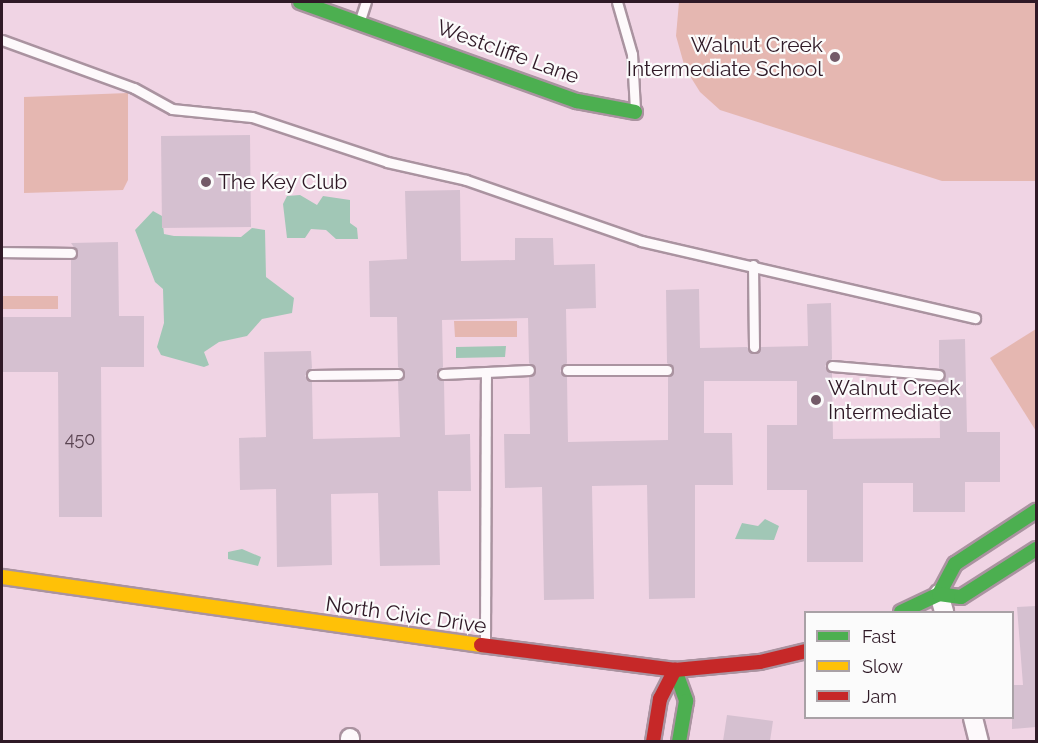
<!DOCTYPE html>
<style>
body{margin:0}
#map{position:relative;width:1038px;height:743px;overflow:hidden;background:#f0d4e4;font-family:Raleway,sans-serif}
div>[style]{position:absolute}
.green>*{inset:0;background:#e5b7b1}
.water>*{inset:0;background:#a1c7b6}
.building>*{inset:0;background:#d5c0d0}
.roads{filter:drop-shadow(2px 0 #aa93a0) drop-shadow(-2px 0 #aa93a0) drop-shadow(0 2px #aa93a0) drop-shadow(0 -2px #aa93a0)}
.lane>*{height:9px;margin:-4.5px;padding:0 4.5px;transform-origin:4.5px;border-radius:4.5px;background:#fdf9fb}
.street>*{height:18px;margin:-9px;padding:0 9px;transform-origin:9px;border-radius:9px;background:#fdf9fb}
.fast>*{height:14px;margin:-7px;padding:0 7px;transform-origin:7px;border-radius:7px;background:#4caf50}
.slow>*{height:14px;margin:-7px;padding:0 7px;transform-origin:7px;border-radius:7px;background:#ffc107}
.jam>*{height:14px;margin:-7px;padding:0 7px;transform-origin:7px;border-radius:7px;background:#c62828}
.dots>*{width:16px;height:16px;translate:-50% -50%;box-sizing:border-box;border:3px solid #fbfbfb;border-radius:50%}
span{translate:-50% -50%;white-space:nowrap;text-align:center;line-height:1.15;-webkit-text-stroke:4.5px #fbfbfb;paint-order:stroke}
.number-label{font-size:18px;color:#5a4452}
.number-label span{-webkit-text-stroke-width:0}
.poi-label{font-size:21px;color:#2f1926}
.right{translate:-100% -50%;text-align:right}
.left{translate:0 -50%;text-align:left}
.street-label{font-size:21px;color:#2f1926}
.frame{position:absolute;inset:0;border:3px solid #2f1926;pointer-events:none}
.legend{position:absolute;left:804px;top:611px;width:210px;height:108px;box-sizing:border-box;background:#fbfbfb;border:2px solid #a9a1a6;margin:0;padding:8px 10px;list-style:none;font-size:18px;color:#2f1926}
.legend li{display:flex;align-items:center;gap:12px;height:30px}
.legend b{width:30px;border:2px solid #a9a1a6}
</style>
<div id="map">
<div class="green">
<i style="clip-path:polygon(679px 2px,1036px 2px,1036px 181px,942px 181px,720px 110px,700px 92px,685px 68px,676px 36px)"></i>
<i style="clip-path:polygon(128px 93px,128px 180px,123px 190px,24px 193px,24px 97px)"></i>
<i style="clip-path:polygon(2px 296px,58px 296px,58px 309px,2px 309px)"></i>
<i style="clip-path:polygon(454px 321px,517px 321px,517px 337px,455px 337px)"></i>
<i style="clip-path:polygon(1036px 329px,1036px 431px,990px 358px)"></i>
</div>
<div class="water">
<i style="clip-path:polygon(300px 195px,317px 205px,323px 196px,350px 200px,350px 223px,357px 228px,358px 239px,336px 239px,326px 230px,311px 229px,305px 238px,287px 238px,283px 204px,287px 196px)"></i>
<i style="clip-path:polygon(153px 211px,162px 216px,164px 234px,174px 236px,241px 237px,252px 228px,265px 230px,266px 277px,294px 298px,292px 313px,262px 319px,247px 336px,219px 342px,204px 352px,209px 365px,204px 367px,161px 355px,157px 347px,164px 323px,163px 289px,155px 282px,135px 230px)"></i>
<i style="clip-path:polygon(506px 346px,505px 357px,456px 358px,456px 347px)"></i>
<i style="clip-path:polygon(765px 519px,779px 526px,774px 540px,735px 539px,742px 523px,758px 526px)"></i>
<i style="clip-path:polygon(242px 549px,261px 557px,258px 566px,228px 559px,228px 552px)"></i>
</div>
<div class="building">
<i style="clip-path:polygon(250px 135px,251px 227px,162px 228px,161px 136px)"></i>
<i style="clip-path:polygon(460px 190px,461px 261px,515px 260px,515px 238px,553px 238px,554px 265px,595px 264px,596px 308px,566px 309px,567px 363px,560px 371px,567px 377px,568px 442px,668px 440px,668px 377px,674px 369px,667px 363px,666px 290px,699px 289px,700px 348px,747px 347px,753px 354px,761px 347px,808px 346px,807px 304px,831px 303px,832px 359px,825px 366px,832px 373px,833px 439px,940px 438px,939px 382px,946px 375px,939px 368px,939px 340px,965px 339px,967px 432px,1000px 432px,1000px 482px,965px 482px,965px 512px,913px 512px,913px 483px,863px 483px,863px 562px,807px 562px,807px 490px,767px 490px,767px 425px,797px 425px,797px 381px,704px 381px,704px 433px,732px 433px,733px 485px,695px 485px,695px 598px,649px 599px,647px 485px,592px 486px,594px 599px,544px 600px,542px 487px,505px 488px,504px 434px,530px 434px,529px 377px,536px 370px,529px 363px,528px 318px,442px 320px,443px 367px,436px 374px,444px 381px,445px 435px,470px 434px,471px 491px,438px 491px,440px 565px,380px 566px,378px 493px,331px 494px,332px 565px,277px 567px,276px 489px,240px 490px,239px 438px,266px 437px,264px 352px,311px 351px,312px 368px,305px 376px,312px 382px,313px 439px,400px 437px,398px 381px,405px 373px,398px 367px,397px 317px,370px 317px,369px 261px,407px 259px,405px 191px)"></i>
<i style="clip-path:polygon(118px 242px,119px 316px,144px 316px,144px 367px,101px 367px,102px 517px,59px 517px,58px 372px,2px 372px,2px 317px,71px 317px,71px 260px,78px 253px,71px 243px)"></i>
<i style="clip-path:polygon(1036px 606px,1036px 727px,1012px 729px,1012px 685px,1023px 685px,1017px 607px)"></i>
<i style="clip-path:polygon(727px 715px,773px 721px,770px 741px,723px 741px)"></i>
</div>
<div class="roads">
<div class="lane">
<i style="left:617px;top:2px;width:54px;rotate:73.9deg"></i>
<i style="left:632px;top:54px;width:55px;rotate:86.9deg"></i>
<i style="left:360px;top:20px;width:19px;rotate:-72deg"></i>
<i style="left:2px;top:40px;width:140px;rotate:20deg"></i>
<i style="left:134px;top:88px;width:43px;rotate:28.9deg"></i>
<i style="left:172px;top:109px;width:80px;rotate:5.7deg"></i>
<i style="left:252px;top:117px;width:142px;rotate:18.4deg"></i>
<i style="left:387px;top:162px;width:81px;rotate:12.8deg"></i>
<i style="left:466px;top:180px;width:185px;rotate:19.2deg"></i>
<i style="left:641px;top:241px;width:343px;rotate:13deg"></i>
<i style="left:2px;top:252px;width:69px;rotate:0.8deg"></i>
<i style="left:753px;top:265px;width:82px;rotate:89.3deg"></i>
<i style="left:832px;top:366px;width:107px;rotate:4.8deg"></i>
<i style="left:567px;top:370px;width:100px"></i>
<i style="left:443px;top:374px;width:86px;rotate:-2.7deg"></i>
<i style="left:312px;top:375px;width:86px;rotate:-0.7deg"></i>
<i style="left:485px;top:643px;width:270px;rotate:-89.8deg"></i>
</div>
<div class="street">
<i style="left:939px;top:594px;width:19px;rotate:74deg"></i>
<i style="left:973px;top:718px;width:25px;rotate:76deg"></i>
<i style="left:350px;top:742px;width:4px;rotate:-90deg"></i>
</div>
<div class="fast">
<i style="left:300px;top:2px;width:294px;rotate:19.7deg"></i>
<i style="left:577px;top:101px;width:59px;rotate:10.7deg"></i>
<i style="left:939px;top:594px;width:34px;rotate:-62deg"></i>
<i style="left:955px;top:564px;width:97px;rotate:-33.2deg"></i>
<i style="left:901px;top:612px;width:42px;rotate:-25.3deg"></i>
<i style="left:939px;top:594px;width:22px;rotate:8deg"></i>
<i style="left:961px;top:597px;width:89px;rotate:-32.6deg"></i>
<i style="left:675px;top:670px;width:33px;rotate:70deg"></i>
<i style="left:686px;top:701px;width:42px;rotate:99.7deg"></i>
</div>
<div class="slow">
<i style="left:2px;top:577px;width:484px;rotate:8.1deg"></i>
</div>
<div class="jam">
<i style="left:481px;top:645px;width:196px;rotate:7.3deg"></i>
<i style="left:675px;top:670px;width:85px;rotate:-5.4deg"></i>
<i style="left:760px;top:662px;width:47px;rotate:-13.4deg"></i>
<i style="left:653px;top:742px;width:44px;rotate:-80.8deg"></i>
<i style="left:660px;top:699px;width:33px;rotate:-63deg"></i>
</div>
</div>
<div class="dots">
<i style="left:835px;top:57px;background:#735a68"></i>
<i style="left:206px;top:182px;background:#735a68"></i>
<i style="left:816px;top:400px;background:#735a68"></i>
</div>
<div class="number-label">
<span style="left:80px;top:439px">450</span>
</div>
<div class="poi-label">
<span class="right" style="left:823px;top:57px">Walnut Creek<br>Intermediate School</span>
<span class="left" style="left:218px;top:182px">The Key Club</span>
<span class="left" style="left:828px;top:400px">Walnut Creek<br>Intermediate</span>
</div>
<div class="street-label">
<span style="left:508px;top:52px;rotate:20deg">Westcliffe Lane</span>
<span style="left:406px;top:615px;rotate:8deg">North Civic Drive</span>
</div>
<div class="frame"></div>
<ul class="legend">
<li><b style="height:8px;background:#4caf50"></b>Fast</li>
<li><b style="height:8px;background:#ffc107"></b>Slow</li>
<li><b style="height:8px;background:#c62828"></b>Jam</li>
</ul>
</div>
